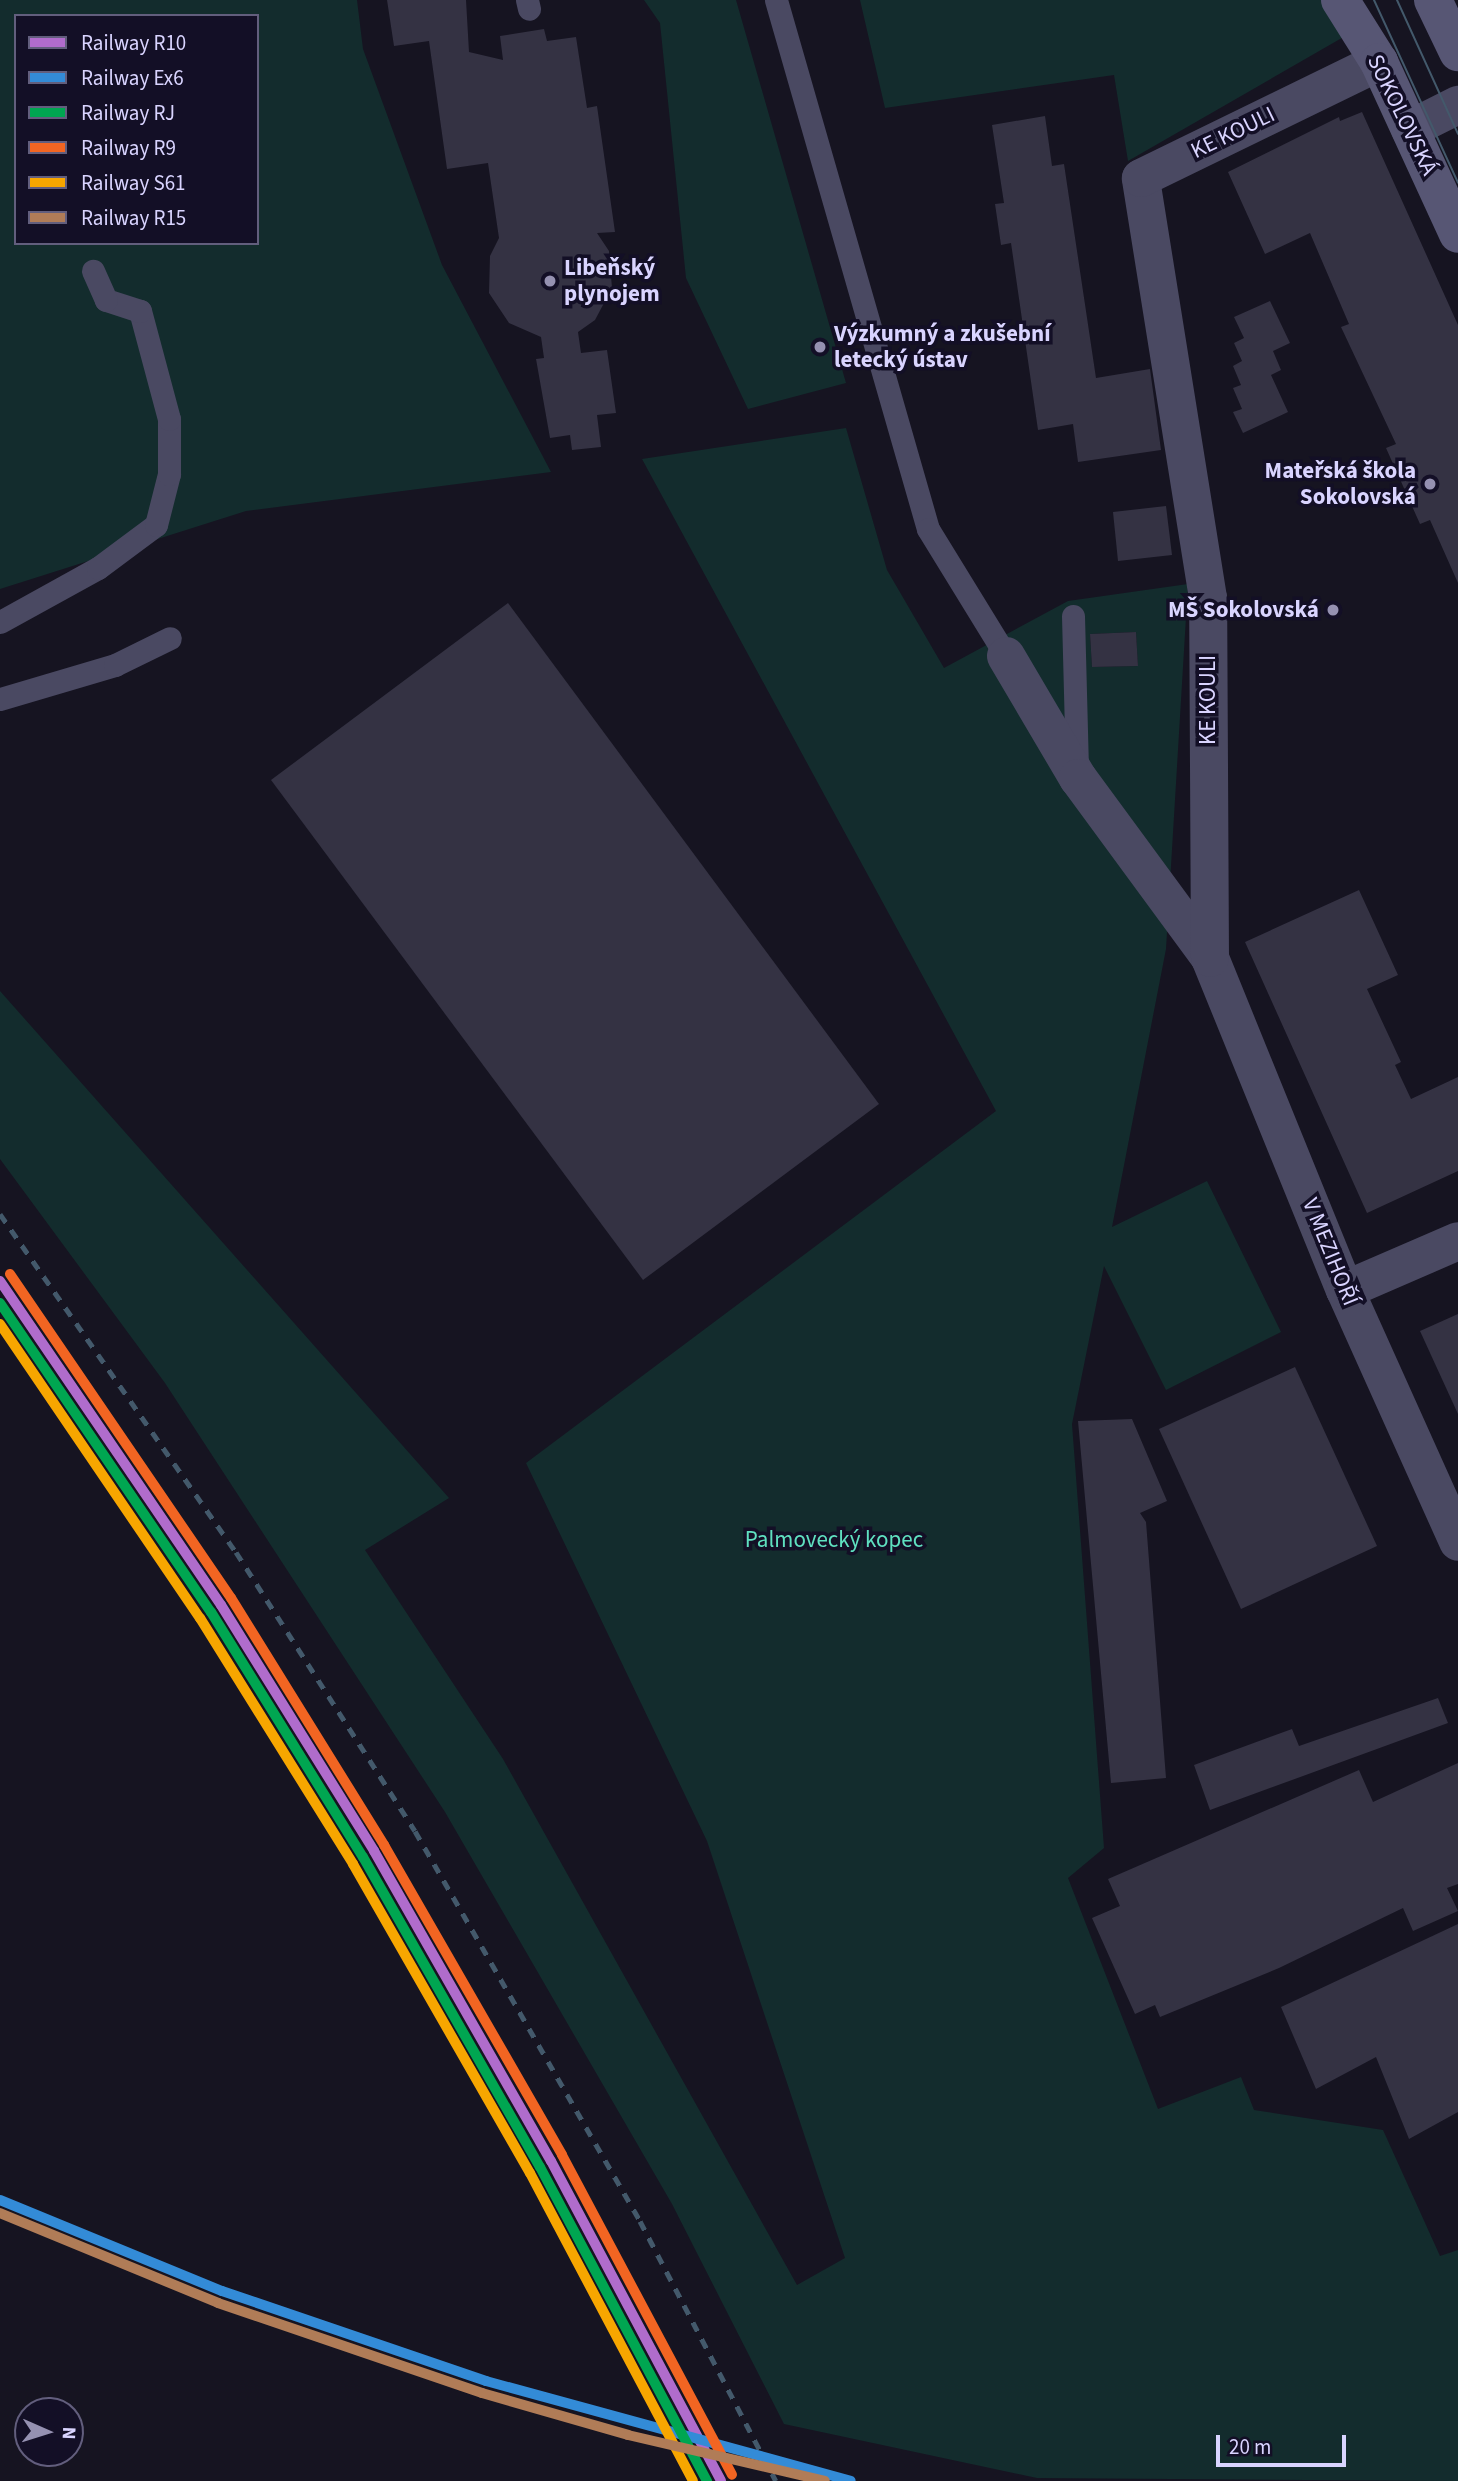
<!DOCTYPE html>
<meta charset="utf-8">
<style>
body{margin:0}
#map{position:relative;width:1458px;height:2481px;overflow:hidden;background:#161421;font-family:"Source Sans 3",sans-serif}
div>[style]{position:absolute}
.green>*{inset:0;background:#132c2d}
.building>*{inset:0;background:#343243}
.service>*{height:23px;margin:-11.5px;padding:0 11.5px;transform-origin:11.5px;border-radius:11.5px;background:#4a4962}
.minor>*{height:38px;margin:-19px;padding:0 19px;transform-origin:19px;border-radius:19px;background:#4a4962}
.secondary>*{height:38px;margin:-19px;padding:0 19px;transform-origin:19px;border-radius:19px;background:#575674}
.tram>*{height:2px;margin:-1px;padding:0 1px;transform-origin:1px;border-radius:1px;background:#43596b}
.rail>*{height:5px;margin-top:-2.5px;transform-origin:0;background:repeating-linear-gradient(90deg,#43596b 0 10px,transparent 0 19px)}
.rail-1>*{height:10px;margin:-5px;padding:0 5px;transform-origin:5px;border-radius:5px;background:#b06ccc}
.rail-2>*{height:10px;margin:-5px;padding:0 5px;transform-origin:5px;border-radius:5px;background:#338bd7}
.rail-3>*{height:10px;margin:-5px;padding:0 5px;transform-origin:5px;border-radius:5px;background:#00a651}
.rail-4>*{height:10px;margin:-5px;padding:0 5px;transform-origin:5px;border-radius:5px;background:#f26522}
.rail-5>*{height:10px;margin:-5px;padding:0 5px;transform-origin:5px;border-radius:5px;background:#f7a600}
.rail-6>*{height:10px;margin:-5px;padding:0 5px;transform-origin:5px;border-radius:5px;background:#b07c57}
.dots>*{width:19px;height:19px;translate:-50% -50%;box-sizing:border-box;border:4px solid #130f26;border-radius:50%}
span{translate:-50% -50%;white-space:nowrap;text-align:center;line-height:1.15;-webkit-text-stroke:7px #130f26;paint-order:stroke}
.street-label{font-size:23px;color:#d9d4ff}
.poi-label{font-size:23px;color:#d9d4ff;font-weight:700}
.left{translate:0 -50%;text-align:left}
.right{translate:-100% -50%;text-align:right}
.park-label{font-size:23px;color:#5fe0c0}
.legend{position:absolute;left:14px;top:14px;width:245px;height:231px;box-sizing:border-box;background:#130f26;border:2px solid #625e7d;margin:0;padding:9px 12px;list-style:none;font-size:21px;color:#d9d4ff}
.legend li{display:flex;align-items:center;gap:14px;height:35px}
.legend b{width:35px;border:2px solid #625e7d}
.north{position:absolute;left:14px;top:2397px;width:70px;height:70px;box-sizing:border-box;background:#130f26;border:2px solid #625e7d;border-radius:50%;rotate:93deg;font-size:19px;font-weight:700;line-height:28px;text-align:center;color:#d9d4ff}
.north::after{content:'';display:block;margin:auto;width:24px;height:32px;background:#9591b1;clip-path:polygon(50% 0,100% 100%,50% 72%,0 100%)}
.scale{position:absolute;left:1216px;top:2435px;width:130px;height:32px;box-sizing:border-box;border:4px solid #d9d4ff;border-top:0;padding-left:9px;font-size:21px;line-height:24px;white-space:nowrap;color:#d9d4ff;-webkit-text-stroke:5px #130f26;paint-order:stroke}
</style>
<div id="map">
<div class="green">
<i style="clip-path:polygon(evenodd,0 0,357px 0,363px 49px,442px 265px,551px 472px,246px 511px,0 589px,0 0,16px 16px,257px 16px,257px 243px,16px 243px,16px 16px)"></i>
<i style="clip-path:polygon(644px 0,736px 0,846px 383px,748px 409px,686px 278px,660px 23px)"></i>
<i style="clip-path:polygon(860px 0,1330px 0,1347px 35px,1128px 161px,1114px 75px,885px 108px)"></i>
<i style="clip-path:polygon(evenodd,846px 428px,887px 570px,944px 668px,1068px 601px,1188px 584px,1166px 949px,1112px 1227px,1207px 1181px,1281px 1332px,1166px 1390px,1104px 1266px,1072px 1424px,1104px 1848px,1068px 1878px,1158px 2109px,1241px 2077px,1254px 2110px,1383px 2130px,1440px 2256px,1458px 2250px,1458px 2481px,1037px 2478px,784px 2424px,672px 2204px,445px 1812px,165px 1383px,0 1159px,0 991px,449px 1498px,365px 1550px,503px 1759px,797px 2285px,845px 2258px,707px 1841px,526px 1463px,996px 1111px,642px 459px,846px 428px,1136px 632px,1138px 666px,1092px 667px,1090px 634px,1136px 632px)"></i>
</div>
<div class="building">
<i style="clip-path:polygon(387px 0,466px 0,469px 52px,503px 60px,500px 36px,544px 29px,547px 41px,576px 37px,587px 108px,597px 106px,615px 232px,597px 233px,609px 251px,612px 288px,595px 320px,578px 332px,581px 353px,607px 350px,616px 413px,597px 415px,601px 447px,572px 450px,570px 435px,550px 438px,536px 359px,544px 358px,541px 337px,509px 323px,489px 293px,490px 256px,499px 238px,488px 163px,447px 169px,429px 41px,394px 46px)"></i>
<i style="clip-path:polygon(1362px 112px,1458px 325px,1458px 583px,1430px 520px,1420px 524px,1386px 448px,1396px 444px,1341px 327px,1349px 324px,1310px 233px,1265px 254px,1228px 172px,1339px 117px,1340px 121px)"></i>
<i style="clip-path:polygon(1045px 116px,1052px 166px,1064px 164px,1096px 378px,1150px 369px,1161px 450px,1078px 462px,1073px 424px,1038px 430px,1011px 243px,1001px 245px,995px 204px,1004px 203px,992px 125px)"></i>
<i style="clip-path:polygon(1270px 301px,1290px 343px,1273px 351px,1281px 370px,1271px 375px,1288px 412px,1243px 433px,1233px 412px,1242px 409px,1233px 388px,1241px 385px,1233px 366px,1242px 361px,1234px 343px,1244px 338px,1234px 317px)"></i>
<i style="clip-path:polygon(1166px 506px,1172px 555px,1118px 561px,1113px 512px)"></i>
<i style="clip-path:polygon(508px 603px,879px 1104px,643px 1280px,271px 780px)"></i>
<i style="clip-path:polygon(1136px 632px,1138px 666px,1092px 667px,1090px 634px)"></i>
<i style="clip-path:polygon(1359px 890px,1398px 975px,1367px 989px,1401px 1062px,1395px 1065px,1411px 1099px,1458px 1077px,1458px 1171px,1367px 1213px,1245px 942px)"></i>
<i style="clip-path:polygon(1458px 1314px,1458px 1414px,1420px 1331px)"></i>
<i style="clip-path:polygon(1295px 1367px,1377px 1546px,1241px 1609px,1159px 1429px)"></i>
<i style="clip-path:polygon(1132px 1419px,1167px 1501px,1140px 1513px,1146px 1522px,1166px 1778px,1111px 1783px,1078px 1421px)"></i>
<i style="clip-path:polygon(1438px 1698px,1448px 1723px,1210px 1810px,1194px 1765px,1292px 1729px,1299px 1746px)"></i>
<i style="clip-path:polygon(1458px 1763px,1458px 1884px,1447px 1888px,1458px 1911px,1413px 1931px,1403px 1908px,1279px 1968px,1160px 2017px,1155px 2005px,1135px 2014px,1092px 1918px,1120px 1906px,1108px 1879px,1359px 1770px,1373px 1802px)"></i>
<i style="clip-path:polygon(1458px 1924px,1458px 2112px,1409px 2139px,1376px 2057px,1316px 2089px,1281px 2007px)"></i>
</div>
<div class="service">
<i style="left:527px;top:0;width:9px;rotate:77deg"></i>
<i style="left:776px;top:0;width:550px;rotate:73.97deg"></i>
<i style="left:928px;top:529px;width:149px;rotate:58.4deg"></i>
<i style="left:1073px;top:616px;width:151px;rotate:88.5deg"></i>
<i style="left:0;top:622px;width:112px;rotate:-28.9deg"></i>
<i style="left:98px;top:568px;width:72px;rotate:-36.6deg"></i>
<i style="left:156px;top:525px;width:53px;rotate:-75.7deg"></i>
<i style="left:169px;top:474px;width:55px;rotate:-90deg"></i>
<i style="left:169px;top:419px;width:112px;rotate:-105deg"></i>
<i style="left:140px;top:311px;width:36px;rotate:-162deg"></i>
<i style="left:106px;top:300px;width:32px;rotate:-114deg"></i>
<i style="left:0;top:699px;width:120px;rotate:-16.5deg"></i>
<i style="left:115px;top:665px;width:61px;rotate:-26.1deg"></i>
</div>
<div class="minor">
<i style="left:1410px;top:129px;width:54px;rotate:-26.6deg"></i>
<i style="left:1006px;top:656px;width:142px;rotate:59.5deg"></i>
<i style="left:1078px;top:778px;width:223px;rotate:53.7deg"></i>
<i style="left:1210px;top:958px;width:358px;rotate:67.9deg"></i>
<i style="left:1345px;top:1290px;width:276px;rotate:65.8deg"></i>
<i style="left:1210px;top:958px;width:360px;rotate:-90.3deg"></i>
<i style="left:1208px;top:598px;width:425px;rotate:-99.1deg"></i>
<i style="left:1141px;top:178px;width:265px;rotate:-26deg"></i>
<i style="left:1345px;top:1290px;width:123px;rotate:-23.4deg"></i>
</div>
<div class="secondary">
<i style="left:1340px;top:0;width:73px;rotate:57.8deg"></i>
<i style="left:1379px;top:62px;width:189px;rotate:65.3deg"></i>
<i style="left:1433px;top:0;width:58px;rotate:64.3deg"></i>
</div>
<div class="tram">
<i style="left:1374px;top:0;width:201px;rotate:65.3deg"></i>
<i style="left:1397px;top:0;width:147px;rotate:65.5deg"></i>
</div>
<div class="rail">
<i style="left:0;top:1214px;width:412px;rotate:55.1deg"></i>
<i style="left:236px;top:1552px;width:331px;rotate:57.3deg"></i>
<i style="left:415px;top:1831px;width:450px;rotate:60deg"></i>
<i style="left:640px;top:2221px;width:293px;rotate:62.4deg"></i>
</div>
<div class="rail-1">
<i style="left:0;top:1281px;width:392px;rotate:55.7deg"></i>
<i style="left:221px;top:1605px;width:290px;rotate:58.1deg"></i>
<i style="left:374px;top:1851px;width:357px;rotate:60.3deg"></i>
<i style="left:551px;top:2161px;width:362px;rotate:62deg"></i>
</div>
<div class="rail-2">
<i style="left:0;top:2200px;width:240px;rotate:22.3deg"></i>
<i style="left:222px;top:2291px;width:279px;rotate:18.8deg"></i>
<i style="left:486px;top:2381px;width:378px;rotate:15.3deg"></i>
</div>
<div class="rail-3">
<i style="left:0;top:1303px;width:374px;rotate:55.7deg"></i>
<i style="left:211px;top:1612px;width:288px;rotate:58.2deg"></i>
<i style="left:363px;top:1857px;width:357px;rotate:60.3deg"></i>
<i style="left:540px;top:2167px;width:356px;rotate:62deg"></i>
</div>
<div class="rail-4">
<i style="left:10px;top:1274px;width:392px;rotate:55.7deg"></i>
<i style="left:231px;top:1598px;width:291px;rotate:58.2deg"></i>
<i style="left:384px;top:1845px;width:357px;rotate:60.1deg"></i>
<i style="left:562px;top:2155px;width:362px;rotate:62deg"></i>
</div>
<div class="rail-5">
<i style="left:0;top:1324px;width:356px;rotate:55.8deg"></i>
<i style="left:200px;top:1618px;width:290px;rotate:58.1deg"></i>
<i style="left:353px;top:1864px;width:356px;rotate:60.2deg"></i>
<i style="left:530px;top:2173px;width:348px;rotate:62.1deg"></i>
</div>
<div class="rail-6">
<i style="left:0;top:2213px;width:236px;rotate:22.4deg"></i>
<i style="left:218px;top:2303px;width:279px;rotate:18.8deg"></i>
<i style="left:482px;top:2393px;width:152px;rotate:16deg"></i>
<i style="left:628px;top:2435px;width:202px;rotate:13.1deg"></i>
</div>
<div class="dots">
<i style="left:550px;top:281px;background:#9591b1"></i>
<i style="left:820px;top:347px;background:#9591b1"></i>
<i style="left:1430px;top:484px;background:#9591b1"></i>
<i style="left:1333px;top:610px;background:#9591b1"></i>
</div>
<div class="street-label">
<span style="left:1402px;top:115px;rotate:64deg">SOKOLOVSKÁ</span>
<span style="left:1233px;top:133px;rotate:-26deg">KE KOULI</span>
<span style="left:1208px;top:700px;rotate:-90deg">KE KOULI</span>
<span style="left:1330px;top:1252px;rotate:68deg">V MEZIHOŘÍ</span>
</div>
<div class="poi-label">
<span class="left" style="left:564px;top:281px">Libeňský<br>plynojem</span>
<span class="left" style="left:834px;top:347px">Výzkumný a zkušební<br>letecký ústav</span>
<span class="right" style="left:1416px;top:484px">Mateřská škola<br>Sokolovská</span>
<span class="right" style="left:1319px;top:610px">MŠ Sokolovská</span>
</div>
<div class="park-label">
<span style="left:834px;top:1540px">Palmovecký kopec</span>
</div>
<ul class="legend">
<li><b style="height:9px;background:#b06ccc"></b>Railway R10</li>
<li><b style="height:9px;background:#338bd7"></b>Railway Ex6</li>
<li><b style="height:9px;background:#00a651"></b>Railway RJ</li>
<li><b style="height:9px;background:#f26522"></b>Railway R9</li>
<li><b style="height:9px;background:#f7a600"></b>Railway S61</li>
<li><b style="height:9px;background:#b07c57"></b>Railway R15</li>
</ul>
<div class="north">N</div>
<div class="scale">20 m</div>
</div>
